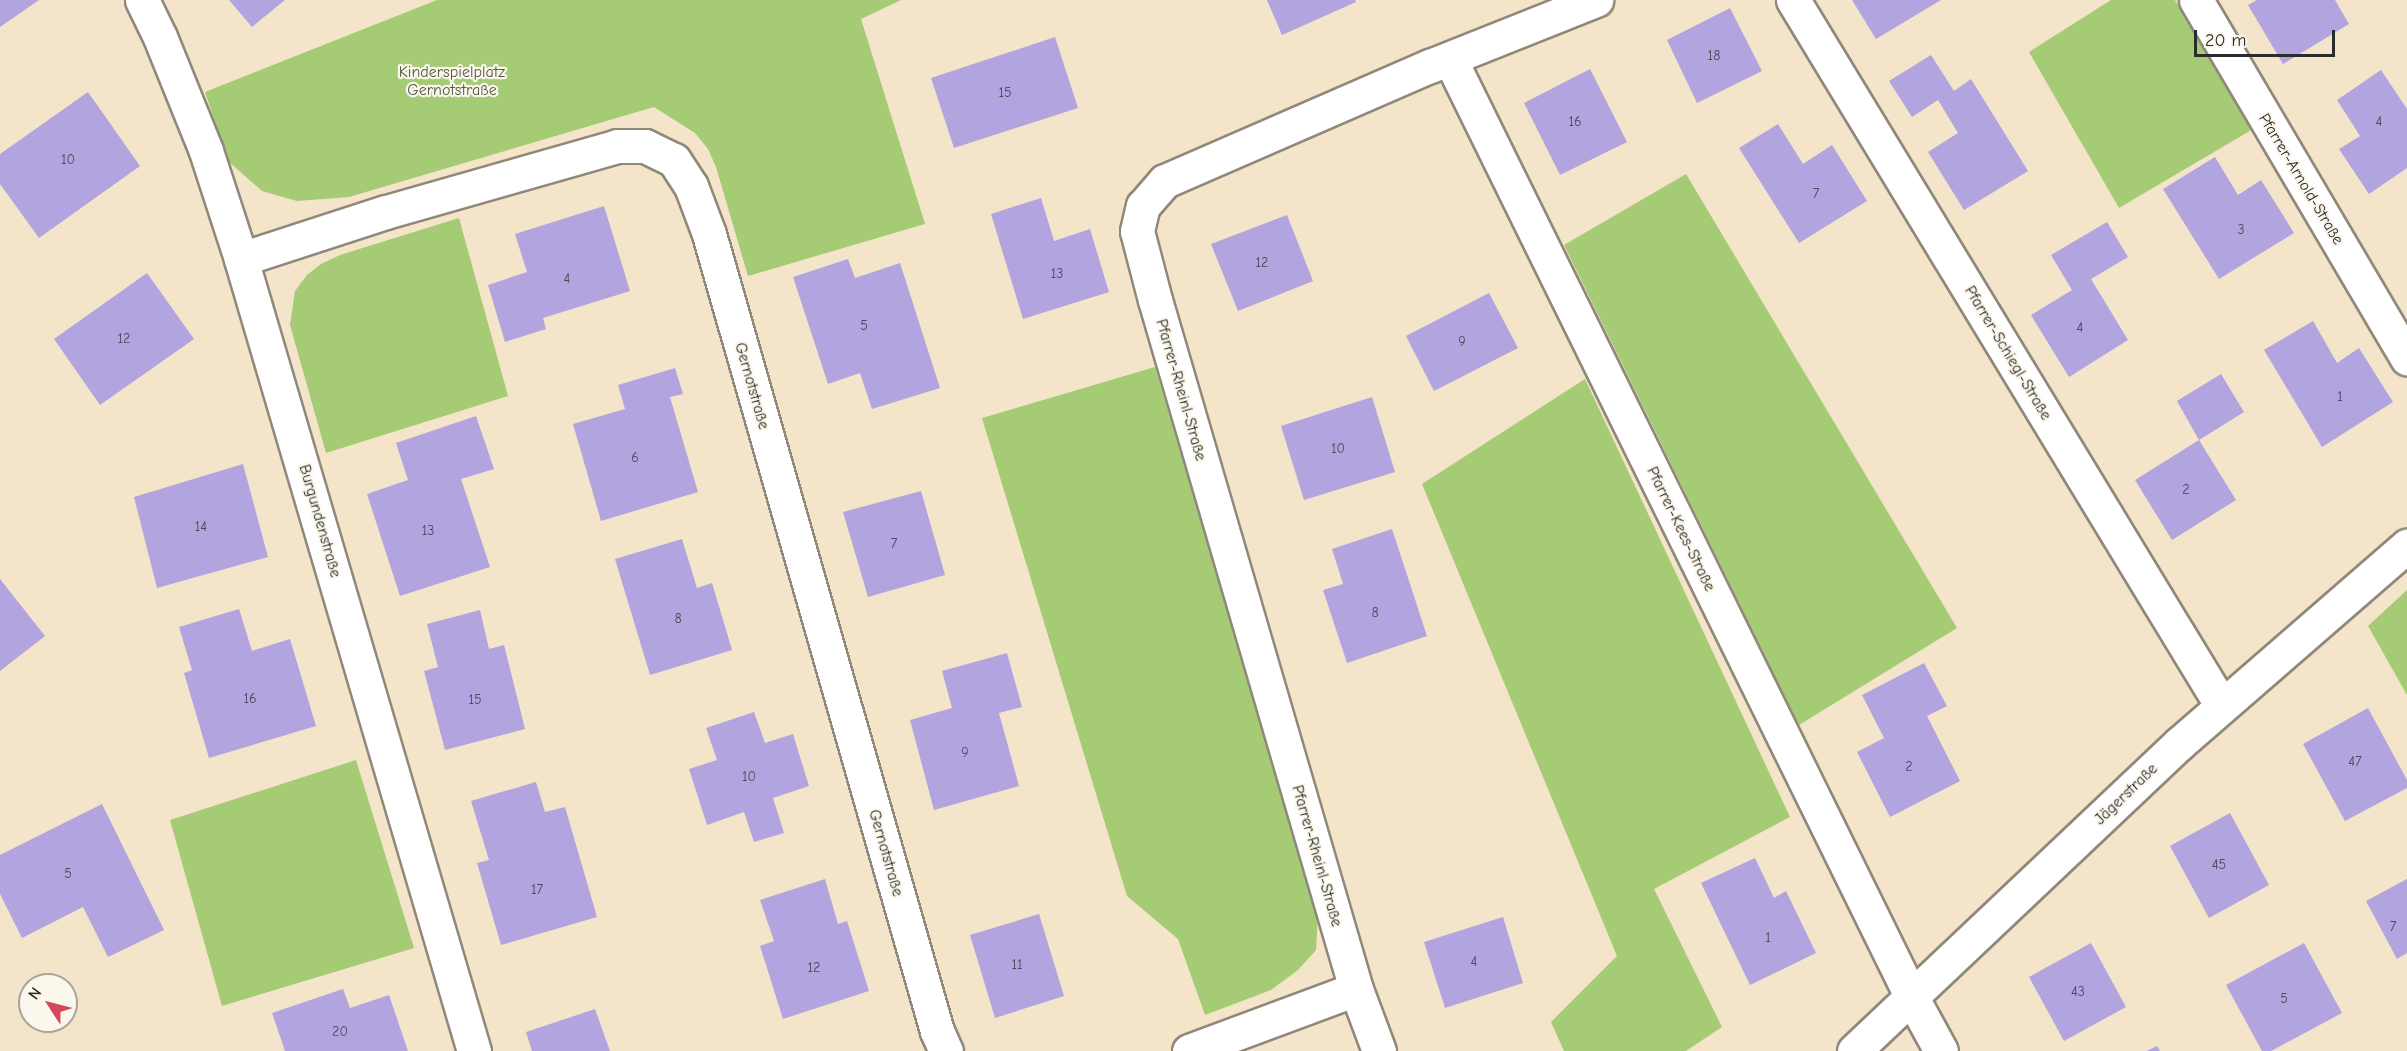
<!DOCTYPE html>
<meta charset="utf-8">
<style>
body{margin:0}
#map{position:relative;width:2407px;height:1051px;overflow:hidden;background:#f4e4c9;font-family:"Comic Neue",sans-serif}
div>[style]{position:absolute}
.green>*{inset:0;background:#a5cb75}
.building>*{inset:0;background:#b1a4df}
.roads{filter:drop-shadow(2px 0 #90887a) drop-shadow(-2px 0 #90887a) drop-shadow(0 2px #90887a) drop-shadow(0 -2px #90887a)}
.street>*{height:33px;margin:-16.5px;padding:0 16.5px;transform-origin:16.5px;border-radius:16.5px;background:#fff}
span{translate:-50% -50%;white-space:nowrap;text-align:center;line-height:1.15;-webkit-text-stroke:4.5px #fbf7ec;paint-order:stroke}
.number-label{font-size:14px;color:#4c4958}
.number-label span{-webkit-text-stroke-width:0}
.park-label{font-size:16px;color:#505b41}
.street-label{font-size:16px;color:#2b2b2b}
.north{position:absolute;left:18px;top:973px;width:60px;height:60px;box-sizing:border-box;background:#fbf7ec;border:2px solid #a8a59f;border-radius:50%;rotate:306deg;font-size:16px;font-weight:700;line-height:24px;text-align:center;color:#2b2b2b}
.north::after{content:'';display:block;margin:auto;width:21px;height:27px;background:#d1495b;clip-path:polygon(50% 0,100% 100%,50% 72%,0 100%)}
.scale{position:absolute;left:2194px;top:30px;width:141px;height:27px;box-sizing:border-box;border:3px solid #2b2b2b;border-top:0;padding-left:8px;font-size:18px;line-height:21px;white-space:nowrap;color:#2b2b2b;-webkit-text-stroke:4px #fbf7ec;paint-order:stroke}
</style>
<div id="map">
<div class="green">
<i style="clip-path:polygon(437px 0,901px 0,861px 19px,925px 224px,748px 276px,716px 167px,708px 149px,695px 133px,654px 107px,349px 197px,297px 201px,262px 191px,228px 161px,205px 92px)"></i>
<i style="clip-path:polygon(2111px 0,2175px 0,2253px 129px,2119px 208px,2029px 52px)"></i>
<i style="clip-path:polygon(1686px 174px,1957px 628px,1799px 725px,1564px 245px)"></i>
<i style="clip-path:polygon(459px 218px,508px 396px,326px 453px,290px 325px,295px 291px,307px 275px,321px 264px,340px 255px)"></i>
<i style="clip-path:polygon(1155px 367px,1318px 915px,1316px 950px,1298px 970px,1271px 990px,1205px 1015px,1178px 939px,1127px 896px,982px 418px)"></i>
<i style="clip-path:polygon(1585px 379px,1790px 817px,1654px 889px,1722px 1027px,1686px 1051px,1564px 1051px,1551px 1022px,1617px 956px,1422px 484px)"></i>
<i style="clip-path:polygon(2407px 590px,2407px 695px,2368px 626px)"></i>
<i style="clip-path:polygon(356px 760px,414px 948px,222px 1006px,170px 820px)"></i>
</div>
<div class="building">
<i style="clip-path:polygon(0 0,39px 0,0 27px)"></i>
<i style="clip-path:polygon(229px 0,285px 0,252px 27px)"></i>
<i style="clip-path:polygon(1267px 0,1355px 0,1356px 2px,1282px 35px)"></i>
<i style="clip-path:polygon(1852px 0,1941px 0,1876px 39px)"></i>
<i style="clip-path:polygon(2257px 0,2335px 0,2349px 24px,2283px 64px,2248px 5px)"></i>
<i style="clip-path:polygon(1730px 8px,1762px 71px,1697px 103px,1667px 40px)"></i>
<i style="clip-path:polygon(1055px 37px,1078px 108px,954px 148px,931px 78px)"></i>
<i style="clip-path:polygon(1931px 55px,1954px 91px,1971px 79px,2028px 171px,1964px 210px,1928px 152px,1958px 133px,1938px 100px,1912px 117px,1889px 81px)"></i>
<i style="clip-path:polygon(1590px 69px,1627px 142px,1560px 175px,1524px 103px)"></i>
<i style="clip-path:polygon(2381px 70px,2407px 109px,2407px 168px,2369px 194px,2339px 149px,2360px 136px,2337px 100px)"></i>
<i style="clip-path:polygon(88px 92px,140px 166px,39px 238px,0 184px,0 154px)"></i>
<i style="clip-path:polygon(1778px 124px,1803px 164px,1832px 145px,1867px 201px,1799px 243px,1739px 148px)"></i>
<i style="clip-path:polygon(2215px 157px,2238px 195px,2261px 180px,2294px 233px,2219px 279px,2163px 189px)"></i>
<i style="clip-path:polygon(1041px 198px,1054px 241px,1090px 229px,1109px 292px,1023px 319px,991px 214px)"></i>
<i style="clip-path:polygon(604px 206px,630px 291px,543px 318px,546px 329px,505px 342px,488px 285px,527px 272px,515px 234px)"></i>
<i style="clip-path:polygon(1287px 215px,1313px 281px,1238px 311px,1211px 244px)"></i>
<i style="clip-path:polygon(2107px 222px,2128px 257px,2091px 279px,2128px 340px,2069px 377px,2031px 315px,2072px 290px,2051px 255px)"></i>
<i style="clip-path:polygon(848px 259px,855px 278px,900px 263px,940px 388px,872px 409px,860px 373px,828px 384px,793px 277px)"></i>
<i style="clip-path:polygon(147px 273px,194px 339px,100px 405px,54px 339px)"></i>
<i style="clip-path:polygon(1489px 293px,1518px 348px,1434px 391px,1406px 336px)"></i>
<i style="clip-path:polygon(2313px 321px,2337px 363px,2359px 348px,2393px 402px,2322px 447px,2264px 350px)"></i>
<i style="clip-path:polygon(675px 368px,683px 394px,670px 397px,698px 492px,601px 521px,573px 424px,625px 409px,618px 385px)"></i>
<i style="clip-path:polygon(2221px 374px,2244px 412px,2199px 440px,2177px 401px)"></i>
<i style="clip-path:polygon(1372px 397px,1395px 472px,1304px 500px,1281px 426px)"></i>
<i style="clip-path:polygon(476px 416px,494px 469px,461px 479px,490px 567px,400px 596px,367px 494px,408px 480px,396px 443px)"></i>
<i style="clip-path:polygon(2199px 440px,2236px 500px,2172px 540px,2135px 480px)"></i>
<i style="clip-path:polygon(243px 464px,268px 557px,157px 588px,134px 497px)"></i>
<i style="clip-path:polygon(921px 491px,945px 575px,868px 597px,843px 512px)"></i>
<i style="clip-path:polygon(1392px 529px,1427px 636px,1347px 663px,1323px 590px,1343px 584px,1332px 549px)"></i>
<i style="clip-path:polygon(682px 539px,697px 588px,712px 583px,732px 650px,650px 675px,615px 559px)"></i>
<i style="clip-path:polygon(0 579px,45px 636px,0 671px)"></i>
<i style="clip-path:polygon(239px 609px,252px 651px,290px 639px,316px 726px,209px 758px,184px 673px,192px 670px,179px 627px)"></i>
<i style="clip-path:polygon(480px 610px,489px 649px,504px 645px,525px 729px,445px 750px,424px 671px,438px 667px,427px 624px)"></i>
<i style="clip-path:polygon(1007px 653px,1022px 707px,999px 713px,1019px 786px,934px 810px,910px 720px,952px 708px,942px 671px)"></i>
<i style="clip-path:polygon(1924px 663px,1947px 706px,1927px 716px,1960px 781px,1890px 817px,1857px 752px,1884px 738px,1862px 695px)"></i>
<i style="clip-path:polygon(2368px 708px,2407px 780px,2407px 788px,2345px 821px,2303px 744px)"></i>
<i style="clip-path:polygon(754px 712px,765px 743px,793px 734px,809px 786px,773px 798px,784px 833px,754px 842px,744px 812px,707px 825px,689px 769px,717px 760px,706px 728px)"></i>
<i style="clip-path:polygon(536px 782px,545px 812px,565px 807px,597px 917px,501px 945px,477px 863px,489px 860px,471px 801px)"></i>
<i style="clip-path:polygon(102px 804px,164px 930px,108px 957px,83px 907px,22px 938px,0 894px,0 855px)"></i>
<i style="clip-path:polygon(2230px 813px,2269px 885px,2209px 918px,2170px 846px)"></i>
<i style="clip-path:polygon(1755px 858px,1774px 898px,1786px 891px,1816px 953px,1750px 985px,1701px 883px)"></i>
<i style="clip-path:polygon(825px 879px,838px 924px,847px 921px,869px 991px,783px 1019px,760px 946px,774px 941px,760px 900px)"></i>
<i style="clip-path:polygon(2407px 879px,2407px 953px,2397px 959px,2366px 901px)"></i>
<i style="clip-path:polygon(1039px 914px,1064px 996px,995px 1018px,970px 935px)"></i>
<i style="clip-path:polygon(1503px 917px,1523px 983px,1445px 1008px,1424px 942px)"></i>
<i style="clip-path:polygon(2091px 943px,2126px 1007px,2064px 1041px,2029px 977px)"></i>
<i style="clip-path:polygon(2304px 943px,2342px 1013px,2271px 1051px,2262px 1051px,2226px 985px)"></i>
<i style="clip-path:polygon(343px 989px,350px 1008px,389px 995px,408px 1051px,285px 1051px,272px 1013px)"></i>
<i style="clip-path:polygon(595px 1009px,610px 1051px,532px 1051px,526px 1032px)"></i>
<i style="clip-path:polygon(2157px 1046px,2160px 1051px,2147px 1051px)"></i>
</div>
<div class="roads">
<div class="street">
<i style="left:142px;top:0;width:41px;rotate:64.1deg"></i>
<i style="left:160px;top:37px;width:123px;rotate:68deg"></i>
<i style="left:206px;top:151px;width:114px;rotate:72deg"></i>
<i style="left:241px;top:259px;width:826px;rotate:73.61deg"></i>
<i style="left:1793px;top:0;width:826px;rotate:58.72deg"></i>
<i style="left:2196px;top:0;width:416px;rotate:59.5deg"></i>
<i style="left:1450px;top:59px;width:1047px;rotate:63.8deg"></i>
<i style="left:1912px;top:998px;width:60px;rotate:61.3deg"></i>
<i style="left:241px;top:259px;width:152px;rotate:-18deg"></i>
<i style="left:386px;top:212px;width:240px;rotate:-15.9deg"></i>
<i style="left:617px;top:146px;width:28px"></i>
<i style="left:645px;top:146px;width:32px;rotate:26deg"></i>
<i style="left:674px;top:160px;width:31px;rotate:57deg"></i>
<i style="left:691px;top:186px;width:51px;rotate:69.4deg"></i>
<i style="left:709px;top:234px;width:829px;rotate:74.04deg"></i>
<i style="left:937px;top:1031px;width:22px;rotate:66deg"></i>
<i style="left:1189px;top:1051px;width:178px;rotate:-20.4deg"></i>
<i style="left:1379px;top:1051px;width:66px;rotate:-110.4deg"></i>
<i style="left:1356px;top:989px;width:718px;rotate:-106.26deg"></i>
<i style="left:1155px;top:300px;width:71px;rotate:-104.6deg"></i>
<i style="left:1137px;top:231px;width:26px;rotate:-77deg"></i>
<i style="left:1143px;top:206px;width:33px;rotate:-49deg"></i>
<i style="left:1165px;top:181px;width:289px;rotate:-23.5deg"></i>
<i style="left:1430px;top:66px;width:179px;rotate:-21.7deg"></i>
<i style="left:1854px;top:1051px;width:448px;rotate:-43.4deg"></i>
<i style="left:2180px;top:743px;width:301px;rotate:-41deg"></i>
</div>
</div>
<div class="number-label">
<span style="left:1714px;top:56px">18</span>
<span style="left:1005px;top:93px">15</span>
<span style="left:1575px;top:122px">16</span>
<span style="left:2379px;top:122px">4</span>
<span style="left:68px;top:160px">10</span>
<span style="left:1816px;top:194px">7</span>
<span style="left:2241px;top:230px">3</span>
<span style="left:1262px;top:263px">12</span>
<span style="left:1057px;top:274px">13</span>
<span style="left:567px;top:279px">4</span>
<span style="left:864px;top:326px">5</span>
<span style="left:2080px;top:328px">4</span>
<span style="left:124px;top:339px">12</span>
<span style="left:1462px;top:342px">9</span>
<span style="left:2340px;top:397px">1</span>
<span style="left:1338px;top:449px">10</span>
<span style="left:635px;top:458px">6</span>
<span style="left:2186px;top:490px">2</span>
<span style="left:201px;top:527px">14</span>
<span style="left:428px;top:531px">13</span>
<span style="left:894px;top:544px">7</span>
<span style="left:1375px;top:613px">8</span>
<span style="left:678px;top:619px">8</span>
<span style="left:250px;top:699px">16</span>
<span style="left:475px;top:700px">15</span>
<span style="left:965px;top:753px">9</span>
<span style="left:2355px;top:762px">47</span>
<span style="left:1909px;top:767px">2</span>
<span style="left:749px;top:777px">10</span>
<span style="left:2219px;top:865px">45</span>
<span style="left:68px;top:874px">5</span>
<span style="left:537px;top:890px">17</span>
<span style="left:2393px;top:927px">7</span>
<span style="left:1768px;top:938px">1</span>
<span style="left:1474px;top:962px">4</span>
<span style="left:1017px;top:965px">11</span>
<span style="left:814px;top:968px">12</span>
<span style="left:2078px;top:992px">43</span>
<span style="left:2284px;top:999px">5</span>
<span style="left:340px;top:1032px">20</span>
</div>
<div class="park-label">
<span style="left:452px;top:81px">Kinderspielplatz<br>Gernotstraße</span>
</div>
<div class="street-label">
<span style="left:2301px;top:179px;rotate:59deg">Pfarrer-Arnold-Straße</span>
<span style="left:2008px;top:353px;rotate:59deg">Pfarrer-Schiegl-Straße</span>
<span style="left:752px;top:386px;rotate:74deg">Gernotstraße</span>
<span style="left:1181px;top:390px;rotate:74deg">Pfarrer-Rheinl-Straße</span>
<span style="left:320px;top:521px;rotate:74deg">Burgundenstraße</span>
<span style="left:1681px;top:529px;rotate:64deg">Pfarrer-Kees-Straße</span>
<span style="left:2126px;top:794px;rotate:-44deg">Jägerstraße</span>
<span style="left:886px;top:853px;rotate:74deg">Gernotstraße</span>
<span style="left:1317px;top:856px;rotate:74deg">Pfarrer-Rheinl-Straße</span>
</div>
<div class="north">N</div>
<div class="scale">20 m</div>
</div>
